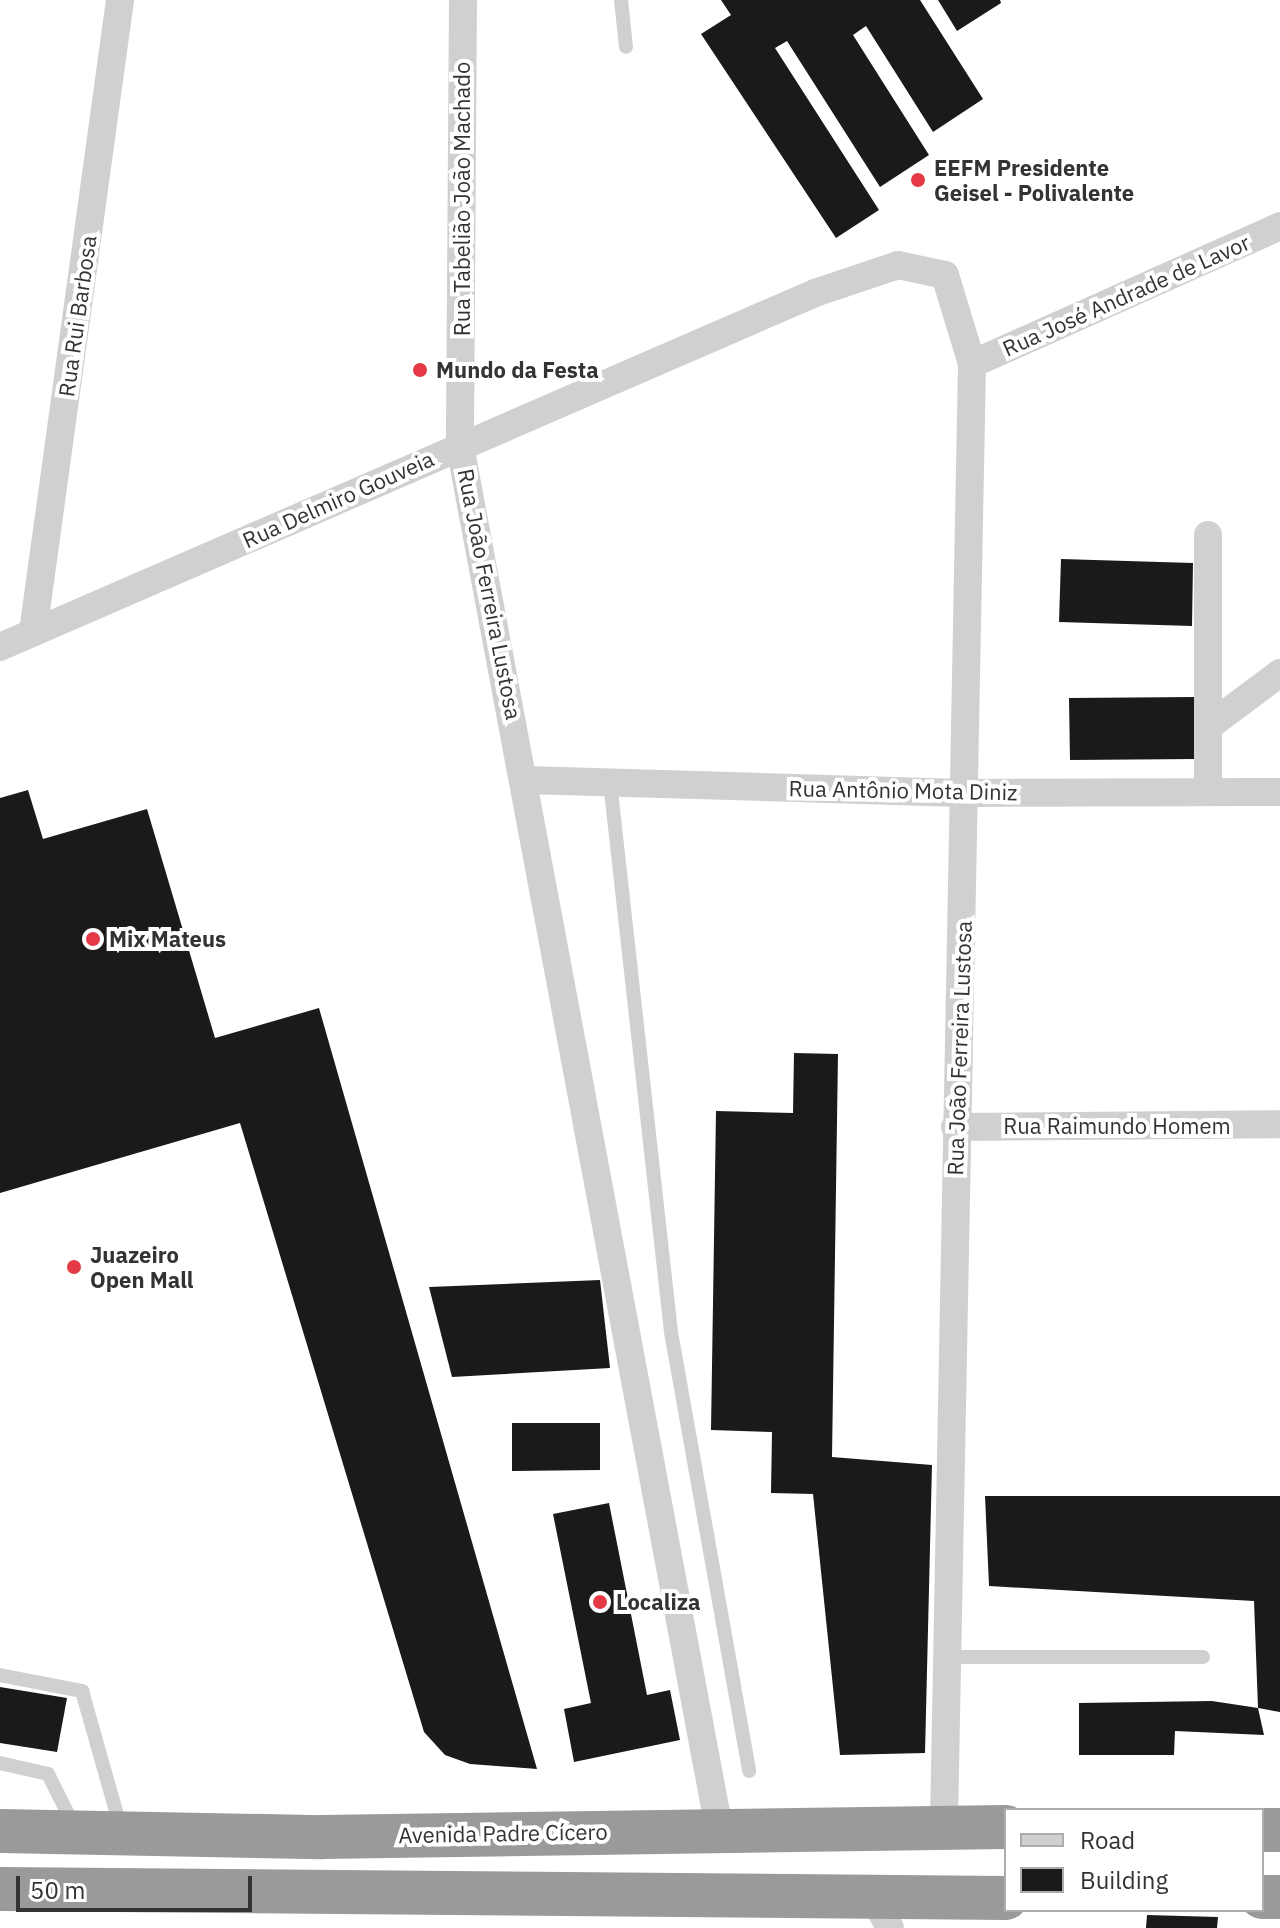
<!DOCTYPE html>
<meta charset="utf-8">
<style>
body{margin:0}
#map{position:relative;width:1280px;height:1928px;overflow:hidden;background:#fff;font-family:"IBM Plex Sans",sans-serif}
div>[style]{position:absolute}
.building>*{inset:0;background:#1a1a1a}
.lane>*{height:14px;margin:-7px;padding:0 7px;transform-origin:7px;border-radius:7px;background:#d0d0d0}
.street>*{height:28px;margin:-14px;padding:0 14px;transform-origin:14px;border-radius:14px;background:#d0d0d0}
.highway>*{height:44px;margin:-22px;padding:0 22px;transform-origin:22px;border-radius:22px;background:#9a9a9a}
.dots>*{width:22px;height:22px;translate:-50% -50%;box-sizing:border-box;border:4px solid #fff;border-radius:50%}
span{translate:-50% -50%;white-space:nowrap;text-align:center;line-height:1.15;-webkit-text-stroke:8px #fff;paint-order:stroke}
.poi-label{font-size:22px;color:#333;font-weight:700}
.left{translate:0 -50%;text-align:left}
.street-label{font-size:22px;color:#333}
.legend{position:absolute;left:1004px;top:1808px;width:260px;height:104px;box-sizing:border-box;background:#fff;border:2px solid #adadad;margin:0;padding:10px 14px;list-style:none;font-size:24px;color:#333}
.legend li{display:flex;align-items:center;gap:16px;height:40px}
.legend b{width:40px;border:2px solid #adadad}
.scale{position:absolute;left:16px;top:1876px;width:236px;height:36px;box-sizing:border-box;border:4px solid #333;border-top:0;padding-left:10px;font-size:24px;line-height:28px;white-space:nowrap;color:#333;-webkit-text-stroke:6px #fff;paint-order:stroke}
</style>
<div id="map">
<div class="building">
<i style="clip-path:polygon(721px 0,920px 0,983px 99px,933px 132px,866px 26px,853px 35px,929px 155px,880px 187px,787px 41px,775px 48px,879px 210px,836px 238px,701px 34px,731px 15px)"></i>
<i style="clip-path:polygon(938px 0,1000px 0,1001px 3px,957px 31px)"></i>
<i style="clip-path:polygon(1061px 559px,1193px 563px,1192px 626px,1059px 622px)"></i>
<i style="clip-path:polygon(1195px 697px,1196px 759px,1070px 760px,1069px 698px)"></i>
<i style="clip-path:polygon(28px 790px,43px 839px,147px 809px,215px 1038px,319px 1008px,537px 1769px,470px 1764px,445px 1755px,424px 1732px,240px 1123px,0 1193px,0 798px)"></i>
<i style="clip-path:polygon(794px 1053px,838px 1054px,832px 1457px,932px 1465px,925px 1753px,840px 1755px,813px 1494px,771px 1493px,772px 1432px,711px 1430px,716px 1111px,793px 1113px)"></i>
<i style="clip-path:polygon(600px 1280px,610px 1368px,452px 1377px,429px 1287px)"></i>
<i style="clip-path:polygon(512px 1423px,600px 1423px,600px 1470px,512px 1471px)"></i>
<i style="clip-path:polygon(985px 1496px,1280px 1496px,1280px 1712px,1258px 1708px,1254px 1601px,989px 1586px)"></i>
<i style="clip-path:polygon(609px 1503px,647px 1695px,670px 1690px,680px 1740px,574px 1762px,564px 1709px,591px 1703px,553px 1514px)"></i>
<i style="clip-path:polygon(0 1687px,67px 1698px,57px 1752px,0 1743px)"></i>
<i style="clip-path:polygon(1212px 1701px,1258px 1708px,1264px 1735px,1175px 1731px,1174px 1755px,1079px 1755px,1079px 1703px)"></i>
<i style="clip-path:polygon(1147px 1915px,1218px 1917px,1217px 1928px,1146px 1928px)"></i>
</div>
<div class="lane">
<i style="left:621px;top:0;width:47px;rotate:83.9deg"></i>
<i style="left:610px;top:782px;width:553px;rotate:83.67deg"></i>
<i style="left:671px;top:1332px;width:446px;rotate:79.9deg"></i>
<i style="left:947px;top:1657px;width:256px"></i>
<i style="left:0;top:1675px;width:84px;rotate:11deg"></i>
<i style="left:82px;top:1691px;width:143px;rotate:74.2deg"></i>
<i style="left:0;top:1763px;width:49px;rotate:12.9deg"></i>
<i style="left:48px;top:1774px;width:58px;rotate:63.4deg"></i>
</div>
<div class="street">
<i style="left:463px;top:0;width:446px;rotate:90.4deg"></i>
<i style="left:460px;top:446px;width:1406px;rotate:79.39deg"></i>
<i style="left:972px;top:364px;width:338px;rotate:-24.1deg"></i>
<i style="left:1208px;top:535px;width:257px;rotate:90deg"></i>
<i style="left:33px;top:632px;width:638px;rotate:-82.16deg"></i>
<i style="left:0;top:647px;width:889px;rotate:-23.48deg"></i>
<i style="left:815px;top:293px;width:88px;rotate:-18.6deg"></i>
<i style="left:898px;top:265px;width:48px;rotate:12deg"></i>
<i style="left:945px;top:275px;width:93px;rotate:73.1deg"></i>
<i style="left:972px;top:364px;width:1463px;rotate:91.1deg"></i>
<i style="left:1209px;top:726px;width:89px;rotate:-36.7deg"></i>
<i style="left:526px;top:780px;width:443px;rotate:1.7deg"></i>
<i style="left:969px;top:793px;width:311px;rotate:-0.2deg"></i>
<i style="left:955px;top:1127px;width:325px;rotate:-0.5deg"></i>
<i style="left:874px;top:1897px;width:35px;rotate:63deg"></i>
</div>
<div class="highway">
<i style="left:1262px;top:1830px;width:18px"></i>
<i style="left:0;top:1831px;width:321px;rotate:1.1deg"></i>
<i style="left:321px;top:1837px;width:685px;rotate:-0.84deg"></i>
<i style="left:0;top:1889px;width:1006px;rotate:0.51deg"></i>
<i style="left:1262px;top:1897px;width:18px"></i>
</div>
<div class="dots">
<i style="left:918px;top:180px;background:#e63946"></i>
<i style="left:420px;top:370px;background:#e63946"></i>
<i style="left:93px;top:939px;background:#e63946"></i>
<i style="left:74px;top:1267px;background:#e63946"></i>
<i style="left:600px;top:1602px;background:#e63946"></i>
</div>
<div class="poi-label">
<span class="left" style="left:934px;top:180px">EEFM Presidente<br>Geisel - Polivalente</span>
<span class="left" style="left:436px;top:370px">Mundo da Festa</span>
<span class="left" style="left:109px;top:939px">Mix Mateus</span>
<span class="left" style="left:90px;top:1267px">Juazeiro<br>Open Mall</span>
<span class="left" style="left:616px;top:1602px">Localiza</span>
</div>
<div class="street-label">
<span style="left:462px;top:199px;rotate:-90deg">Rua Tabelião João Machado</span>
<span style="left:1126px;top:295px;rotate:-24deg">Rua José Andrade de Lavor</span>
<span style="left:77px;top:316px;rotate:-82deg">Rua Rui Barbosa</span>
<span style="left:338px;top:499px;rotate:-24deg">Rua Delmiro Gouveia</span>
<span style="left:490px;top:594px;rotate:79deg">Rua João Ferreira Lustosa</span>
<span style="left:903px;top:790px;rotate:1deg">Rua Antônio Mota Diniz</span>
<span style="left:959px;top:1048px;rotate:-88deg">Rua João Ferreira Lustosa</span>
<span style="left:1117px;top:1126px">Rua Raimundo Homem</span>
<span style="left:503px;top:1833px;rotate:-1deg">Avenida Padre Cícero</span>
</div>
<ul class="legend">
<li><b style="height:10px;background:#d0d0d0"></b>Road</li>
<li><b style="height:22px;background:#1a1a1a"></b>Building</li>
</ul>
<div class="scale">50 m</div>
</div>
